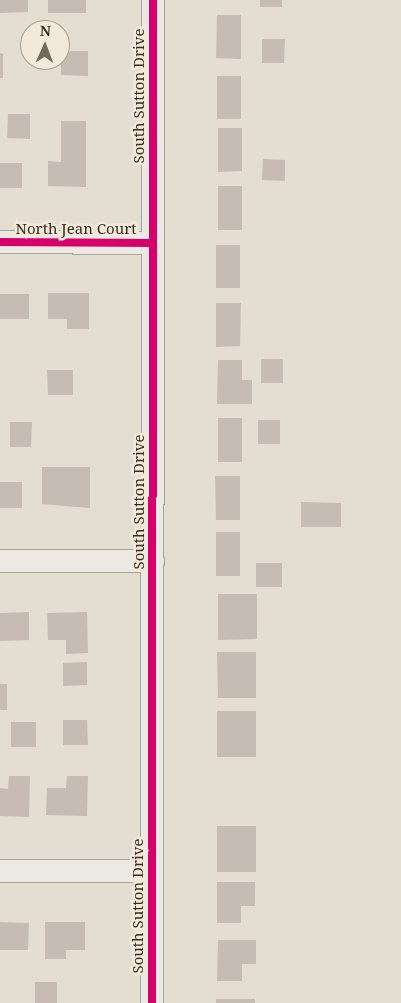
<!DOCTYPE html>
<style>
body{margin:0}
#map{position:relative;width:401px;height:1003px;overflow:hidden;background:#e3ddd2;font-family:"Noto Serif",serif}
div>[style]{position:absolute}
.building>*{inset:0;background:#c7bcb3}
.roads{filter:drop-shadow(1px 0 #a9a39a) drop-shadow(-1px 0 #a9a39a) drop-shadow(0 1px #a9a39a) drop-shadow(0 -1px #a9a39a)}
.minor>*{height:22px;margin:-11px;padding:0 11px;transform-origin:11px;border-radius:11px;background:#ece9e2}
.cycleway>*{height:8px;margin:-4px;padding:0 4px;transform-origin:4px;border-radius:4px;background:#d6006c}
span{translate:-50% -50%;white-space:nowrap;text-align:center;line-height:1.15;-webkit-text-stroke:5px #f3e9da;paint-order:stroke}
.street-label{font-size:15px;color:#382b22}
.north{position:absolute;left:20px;top:20px;width:50px;height:50px;box-sizing:border-box;background:#f3e9da;border:1px solid #a89d90;border-radius:50%;rotate:2deg;font-size:14px;font-weight:700;line-height:20px;text-align:center;color:#382b22}
.north::after{content:'';display:block;margin:auto;width:18px;height:22px;background:#746960;clip-path:polygon(50% 0,100% 100%,50% 72%,0 100%)}
</style>
<div id="map">
<div class="building">
<i style="clip-path:polygon(0 0,28px 0,28px 12px,0 13px)"></i>
<i style="clip-path:polygon(48px 0,86px 0,86px 13px,48px 13px)"></i>
<i style="clip-path:polygon(260px 0,282px 0,282px 7px,260px 7px)"></i>
<i style="clip-path:polygon(217px 15px,241px 15px,241px 59px,216px 58px)"></i>
<i style="clip-path:polygon(262px 39px,285px 39px,284px 63px,262px 63px)"></i>
<i style="clip-path:polygon(61px 51px,88px 51px,88px 76px,61px 75px)"></i>
<i style="clip-path:polygon(0 53px,3px 54px,3px 78px,0 78px)"></i>
<i style="clip-path:polygon(217px 76px,241px 76px,241px 119px,217px 119px)"></i>
<i style="clip-path:polygon(8px 114px,30px 114px,30px 139px,7px 138px)"></i>
<i style="clip-path:polygon(61px 121px,86px 121px,86px 187px,48px 186px,48px 161px,61px 162px)"></i>
<i style="clip-path:polygon(218px 128px,242px 128px,242px 171px,218px 172px)"></i>
<i style="clip-path:polygon(263px 159px,285px 160px,285px 181px,262px 180px)"></i>
<i style="clip-path:polygon(0 163px,22px 163px,22px 188px,0 188px)"></i>
<i style="clip-path:polygon(218px 186px,242px 186px,242px 230px,218px 230px)"></i>
<i style="clip-path:polygon(216px 245px,240px 245px,240px 288px,216px 288px)"></i>
<i style="clip-path:polygon(48px 293px,89px 293px,89px 329px,67px 329px,67px 319px,48px 319px)"></i>
<i style="clip-path:polygon(0 294px,29px 294px,29px 319px,0 319px)"></i>
<i style="clip-path:polygon(216px 303px,241px 303px,240px 346px,216px 347px)"></i>
<i style="clip-path:polygon(261px 359px,283px 359px,283px 383px,261px 383px)"></i>
<i style="clip-path:polygon(218px 360px,242px 360px,242px 380px,252px 380px,252px 404px,217px 404px)"></i>
<i style="clip-path:polygon(47px 370px,73px 370px,73px 395px,48px 395px)"></i>
<i style="clip-path:polygon(218px 418px,242px 418px,242px 462px,218px 462px)"></i>
<i style="clip-path:polygon(258px 420px,280px 420px,280px 444px,258px 444px)"></i>
<i style="clip-path:polygon(10px 422px,32px 422px,31px 447px,10px 447px)"></i>
<i style="clip-path:polygon(42px 467px,90px 467px,90px 508px,42px 504px)"></i>
<i style="clip-path:polygon(215px 476px,240px 476px,240px 520px,216px 520px)"></i>
<i style="clip-path:polygon(0 482px,22px 482px,22px 508px,0 508px)"></i>
<i style="clip-path:polygon(301px 502px,341px 503px,341px 527px,301px 527px)"></i>
<i style="clip-path:polygon(216px 532px,240px 532px,240px 576px,216px 576px)"></i>
<i style="clip-path:polygon(256px 563px,282px 563px,282px 587px,256px 587px)"></i>
<i style="clip-path:polygon(218px 594px,257px 594px,257px 639px,218px 640px)"></i>
<i style="clip-path:polygon(29px 612px,29px 640px,0 641px,0 613px)"></i>
<i style="clip-path:polygon(87px 612px,88px 653px,66px 654px,66px 640px,48px 640px,47px 613px)"></i>
<i style="clip-path:polygon(217px 652px,256px 652px,256px 698px,218px 698px)"></i>
<i style="clip-path:polygon(87px 662px,87px 685px,63px 686px,63px 663px)"></i>
<i style="clip-path:polygon(0 684px,7px 684px,7px 710px,0 710px)"></i>
<i style="clip-path:polygon(217px 711px,256px 711px,256px 757px,217px 757px)"></i>
<i style="clip-path:polygon(63px 720px,87px 720px,88px 745px,63px 745px)"></i>
<i style="clip-path:polygon(11px 722px,36px 722px,36px 747px,11px 747px)"></i>
<i style="clip-path:polygon(9px 776px,30px 776px,29px 817px,0 816px,0 788px,8px 789px)"></i>
<i style="clip-path:polygon(67px 776px,88px 776px,87px 816px,46px 815px,47px 788px,66px 788px)"></i>
<i style="clip-path:polygon(217px 826px,256px 826px,256px 872px,217px 872px)"></i>
<i style="clip-path:polygon(217px 882px,255px 882px,255px 906px,241px 906px,241px 923px,217px 923px)"></i>
<i style="clip-path:polygon(0 922px,29px 923px,28px 950px,0 950px)"></i>
<i style="clip-path:polygon(45px 922px,85px 922px,85px 950px,66px 950px,66px 959px,45px 959px)"></i>
<i style="clip-path:polygon(218px 940px,256px 940px,256px 964px,242px 964px,242px 981px,217px 981px)"></i>
<i style="clip-path:polygon(35px 982px,57px 982px,57px 1003px,35px 1003px)"></i>
<i style="clip-path:polygon(216px 999px,255px 999px,255px 1003px,216px 1003px)"></i>
</div>
<div class="roads">
<div class="minor">
<i style="left:0;top:242px;width:152px;rotate:0.4deg"></i>
<i style="left:0;top:561px;width:153px"></i>
<i style="left:0;top:871px;width:152px"></i>
<i style="left:152px;top:1003px;width:1003px;rotate:-89.94deg"></i>
</div>
</div>
<div class="cycleway">
<i style="left:0;top:242px;width:152px;rotate:0.4deg"></i>
<i style="left:152px;top:1003px;width:1003px;rotate:-89.94deg"></i>
</div>
<div class="street-label">
<span style="left:139px;top:96px;rotate:-90deg">South Sutton Drive</span>
<span style="left:76px;top:229px">North Jean Court</span>
<span style="left:139px;top:502px;rotate:-90deg">South Sutton Drive</span>
<span style="left:138px;top:906px;rotate:-90deg">South Sutton Drive</span>
</div>
<div class="north">N</div>
</div>
